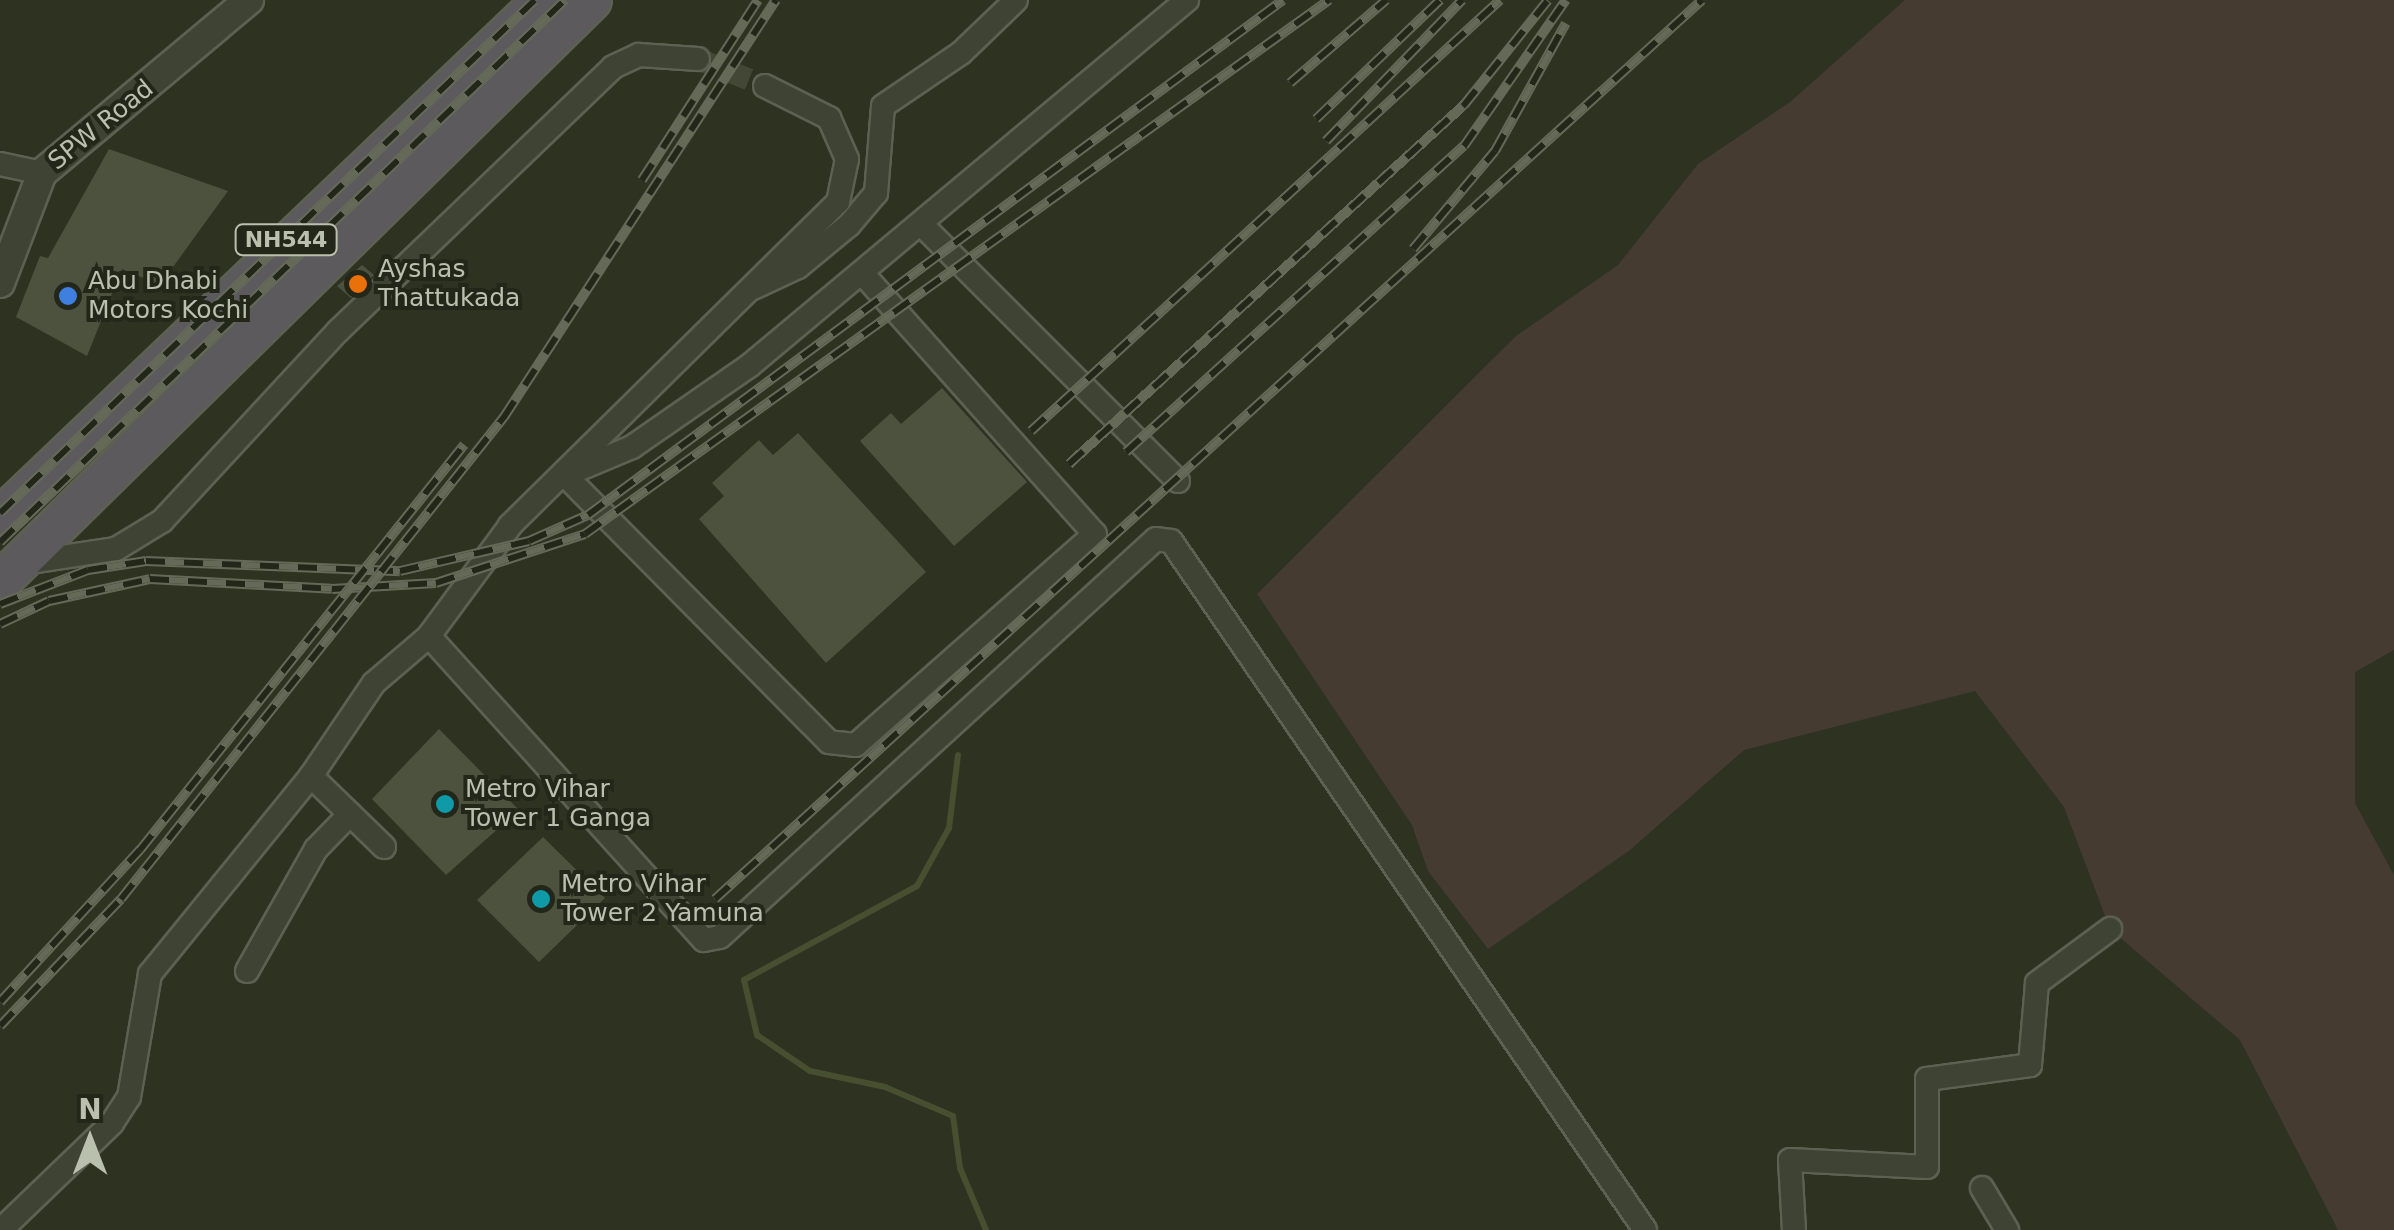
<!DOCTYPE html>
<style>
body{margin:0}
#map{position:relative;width:2394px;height:1230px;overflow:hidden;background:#2d3221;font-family:"DejaVu Sans",sans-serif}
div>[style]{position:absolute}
.green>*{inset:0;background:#453b31}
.stream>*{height:6px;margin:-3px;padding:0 3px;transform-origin:3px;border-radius:3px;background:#464f30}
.building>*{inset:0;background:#4d523e}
.minor-tunnel>*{height:22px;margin-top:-11px;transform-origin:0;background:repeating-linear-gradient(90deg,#424736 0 22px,transparent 0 33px)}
.roads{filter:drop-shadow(2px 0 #5c6152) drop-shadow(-2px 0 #5c6152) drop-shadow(0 2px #5c6152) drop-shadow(0 -2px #5c6152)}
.minor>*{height:22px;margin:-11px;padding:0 11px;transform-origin:11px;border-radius:11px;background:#3f4334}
.tertiary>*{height:28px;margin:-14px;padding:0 14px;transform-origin:14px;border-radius:14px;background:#3f4334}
.trunk>*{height:38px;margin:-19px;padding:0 19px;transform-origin:19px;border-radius:19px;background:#5c5a5d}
.rail>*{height:10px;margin-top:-5px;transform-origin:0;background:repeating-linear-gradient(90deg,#23271a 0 19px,#646a57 0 38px);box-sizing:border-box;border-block:2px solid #646a57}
.dots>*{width:28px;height:28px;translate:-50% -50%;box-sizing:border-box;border:5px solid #23271a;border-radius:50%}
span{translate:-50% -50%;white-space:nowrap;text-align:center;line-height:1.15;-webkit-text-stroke:8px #23271a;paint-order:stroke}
.shield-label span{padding:2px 8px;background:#23271a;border:2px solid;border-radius:8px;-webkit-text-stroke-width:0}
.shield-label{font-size:22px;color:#bac0ae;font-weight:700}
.street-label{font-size:25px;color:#bac0ae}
.poi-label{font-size:25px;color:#bac0ae}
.left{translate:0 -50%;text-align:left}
.north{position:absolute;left:40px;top:1090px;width:100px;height:100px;-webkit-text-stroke:8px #23271a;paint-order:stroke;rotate:0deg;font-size:28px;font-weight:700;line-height:40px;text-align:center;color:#bac0ae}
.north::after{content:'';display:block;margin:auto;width:35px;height:45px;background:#bac0ae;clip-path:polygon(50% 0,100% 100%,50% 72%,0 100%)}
</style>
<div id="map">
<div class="green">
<i style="clip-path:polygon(1905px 0,2394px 0,2394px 650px,2355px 672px,2355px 803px,2394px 875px,2394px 1230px,2338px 1230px,2240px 1040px,2110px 929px,2064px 807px,1975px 691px,1744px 750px,1630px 850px,1488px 949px,1428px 871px,1412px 825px,1257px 594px,1516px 336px,1618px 265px,1698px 164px,1790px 102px)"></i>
</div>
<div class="stream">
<i style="left:958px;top:755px;width:74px;rotate:97deg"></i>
<i style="left:949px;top:828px;width:66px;rotate:118.9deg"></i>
<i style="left:917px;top:886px;width:197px;rotate:151.5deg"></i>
<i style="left:744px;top:980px;width:57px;rotate:76.7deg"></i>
<i style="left:757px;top:1035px;width:64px;rotate:34.2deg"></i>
<i style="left:810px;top:1071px;width:77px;rotate:12deg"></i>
<i style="left:885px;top:1087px;width:74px;rotate:23.1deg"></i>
<i style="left:953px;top:1116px;width:52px;rotate:82.3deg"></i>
<i style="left:960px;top:1168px;width:67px;rotate:67.2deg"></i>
</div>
<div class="building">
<i style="clip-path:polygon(109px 149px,228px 191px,160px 285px,122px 269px,87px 356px,16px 317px,40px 256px,48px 258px)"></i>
<i style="clip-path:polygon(362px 265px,374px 275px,351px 298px,337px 286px)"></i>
<i style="clip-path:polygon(942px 388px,1027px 482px,954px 546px,860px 441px,891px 413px,901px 424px)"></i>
<i style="clip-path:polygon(798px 433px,926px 572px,826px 663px,699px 519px,724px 496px,712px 483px,759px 440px,773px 455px)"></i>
<i style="clip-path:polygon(439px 729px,519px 810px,446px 875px,372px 799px)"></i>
<i style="clip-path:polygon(543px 837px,605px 898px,539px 962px,477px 900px)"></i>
</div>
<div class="minor-tunnel">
<i style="left:698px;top:59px;width:72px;rotate:21.9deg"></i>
</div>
<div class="roads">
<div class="minor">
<i style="left:765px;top:86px;width:72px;rotate:26.6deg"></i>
<i style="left:829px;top:118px;width:45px;rotate:66.3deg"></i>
<i style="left:847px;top:159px;width:44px;rotate:101.8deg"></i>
<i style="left:838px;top:202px;width:461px;rotate:135.4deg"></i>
<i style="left:510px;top:526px;width:137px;rotate:126.4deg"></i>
<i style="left:429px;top:636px;width:410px;rotate:47.9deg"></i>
<i style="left:704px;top:940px;width:16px;rotate:-11deg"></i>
<i style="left:720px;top:937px;width:590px;rotate:-42.39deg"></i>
<i style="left:1156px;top:539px;width:15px;rotate:8deg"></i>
<i style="left:1171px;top:541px;width:836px;rotate:55.47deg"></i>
<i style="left:0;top:164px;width:43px;rotate:12.1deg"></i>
<i style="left:922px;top:225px;width:362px;rotate:45deg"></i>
<i style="left:863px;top:274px;width:348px;rotate:48.3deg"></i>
<i style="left:1095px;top:534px;width:319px;rotate:138.6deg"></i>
<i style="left:856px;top:745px;width:27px;rotate:-174deg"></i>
<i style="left:829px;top:742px;width:375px;rotate:-134.7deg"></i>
<i style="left:565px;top:475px;width:73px;rotate:-22.7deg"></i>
<i style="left:632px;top:447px;width:142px;rotate:-34.7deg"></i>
<i style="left:749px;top:366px;width:571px;rotate:-39.88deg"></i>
<i style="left:753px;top:288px;width:50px;rotate:-25deg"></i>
<i style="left:798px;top:267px;width:66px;rotate:-39.5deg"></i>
<i style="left:849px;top:225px;width:42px;rotate:-49.8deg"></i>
<i style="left:876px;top:193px;width:87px;rotate:-85.4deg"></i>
<i style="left:883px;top:106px;width:94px;rotate:-34.2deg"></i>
<i style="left:961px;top:53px;width:76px;rotate:-43.9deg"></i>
<i style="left:23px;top:563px;width:94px;rotate:-8.6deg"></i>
<i style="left:116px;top:549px;width:54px;rotate:-31.3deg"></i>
<i style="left:162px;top:521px;width:259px;rotate:-47.2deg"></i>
<i style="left:338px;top:331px;width:381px;rotate:-43.8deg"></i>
<i style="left:613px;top:67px;width:29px;rotate:-25deg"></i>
<i style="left:639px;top:55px;width:59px;rotate:3.9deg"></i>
<i style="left:384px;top:847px;width:102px;rotate:-135.8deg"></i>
<i style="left:311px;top:776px;width:112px;rotate:-55.9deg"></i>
<i style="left:374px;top:683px;width:72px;rotate:-40.5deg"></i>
<i style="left:247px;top:971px;width:140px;rotate:-60.5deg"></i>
<i style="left:316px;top:849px;width:49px;rotate:-45.8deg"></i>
<i style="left:1982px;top:1188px;width:49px;rotate:59.2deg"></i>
<i style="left:1px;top:1230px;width:154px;rotate:-43.9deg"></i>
<i style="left:112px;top:1123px;width:31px;rotate:-57deg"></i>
<i style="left:129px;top:1097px;width:125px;rotate:-80.3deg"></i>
<i style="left:150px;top:974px;width:255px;rotate:-50.9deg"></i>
<i style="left:1794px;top:1230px;width:70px;rotate:-93.3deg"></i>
<i style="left:1790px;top:1160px;width:137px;rotate:2.9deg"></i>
<i style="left:1927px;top:1167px;width:88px;rotate:-90deg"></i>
<i style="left:1927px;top:1079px;width:104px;rotate:-7.7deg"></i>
<i style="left:2030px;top:1065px;width:82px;rotate:-85.1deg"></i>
<i style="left:2037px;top:983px;width:91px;rotate:-36.5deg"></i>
</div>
<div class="tertiary">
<i style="left:0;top:283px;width:118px;rotate:-69.1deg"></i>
<i style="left:42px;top:173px;width:270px;rotate:-39.9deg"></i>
</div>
<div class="trunk">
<i style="left:0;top:518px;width:750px;rotate:-43.65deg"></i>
<i style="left:0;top:582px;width:830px;rotate:-44.51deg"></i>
</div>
</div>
<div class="rail">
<i style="left:1290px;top:83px;width:127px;rotate:-40.8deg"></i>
<i style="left:1316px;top:119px;width:172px;rotate:-43.8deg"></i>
<i style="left:1326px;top:141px;width:196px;rotate:-46deg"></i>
<i style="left:642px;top:180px;width:214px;rotate:-57.2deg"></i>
<i style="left:1413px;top:249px;width:128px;rotate:-50.1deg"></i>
<i style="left:1495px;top:151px;width:146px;rotate:-61deg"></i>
<i style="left:1031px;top:431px;width:637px;rotate:-42.58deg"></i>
<i style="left:1126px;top:452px;width:456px;rotate:-42.2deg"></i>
<i style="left:1464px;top:146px;width:178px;rotate:-55.1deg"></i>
<i style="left:1069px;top:464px;width:534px;rotate:-42.27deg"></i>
<i style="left:1464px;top:105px;width:134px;rotate:-51.3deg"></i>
<i style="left:0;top:513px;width:741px;rotate:-43.8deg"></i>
<i style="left:0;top:542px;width:783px;rotate:-43.81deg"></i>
<i style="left:0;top:604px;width:94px;rotate:-21.1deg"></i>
<i style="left:88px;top:570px;width:59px;rotate:-8.8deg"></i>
<i style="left:146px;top:561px;width:254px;rotate:2.3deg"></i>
<i style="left:400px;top:571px;width:132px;rotate:-13.1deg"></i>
<i style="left:529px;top:541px;width:64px;rotate:-23.8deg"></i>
<i style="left:588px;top:515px;width:865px;rotate:-36.54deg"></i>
<i style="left:0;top:624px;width:54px;rotate:-25.1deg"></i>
<i style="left:49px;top:601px;width:103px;rotate:-12.3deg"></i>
<i style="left:150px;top:579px;width:182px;rotate:3.1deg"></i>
<i style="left:332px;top:589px;width:104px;rotate:-3.3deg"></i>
<i style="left:436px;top:583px;width:157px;rotate:-18.2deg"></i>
<i style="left:585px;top:534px;width:916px;rotate:-35.67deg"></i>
<i style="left:715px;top:899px;width:1335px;rotate:-42.33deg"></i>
<i style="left:0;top:1002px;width:207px;rotate:-47.4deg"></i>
<i style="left:140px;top:850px;width:519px;rotate:-51.34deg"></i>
<i style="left:0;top:1026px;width:175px;rotate:-46.4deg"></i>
<i style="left:121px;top:899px;width:616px;rotate:-51.53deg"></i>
<i style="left:504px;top:417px;width:498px;rotate:-56.9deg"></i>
</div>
<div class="dots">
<i style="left:358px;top:284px;background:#e8710a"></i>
<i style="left:68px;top:296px;background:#3f7fe0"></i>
<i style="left:445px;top:804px;background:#0f9aa8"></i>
<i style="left:541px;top:899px;background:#0f9aa8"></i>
</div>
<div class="shield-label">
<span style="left:286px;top:240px">NH544</span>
</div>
<div class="street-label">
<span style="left:101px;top:125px;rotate:-39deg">SPW Road</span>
</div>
<div class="poi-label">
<span class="left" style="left:378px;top:284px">Ayshas<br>Thattukada</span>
<span class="left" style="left:88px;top:296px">Abu Dhabi<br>Motors Kochi</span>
<span class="left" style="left:465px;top:804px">Metro Vihar<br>Tower 1 Ganga</span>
<span class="left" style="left:561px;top:899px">Metro Vihar<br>Tower 2 Yamuna</span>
</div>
<div class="north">N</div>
</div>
